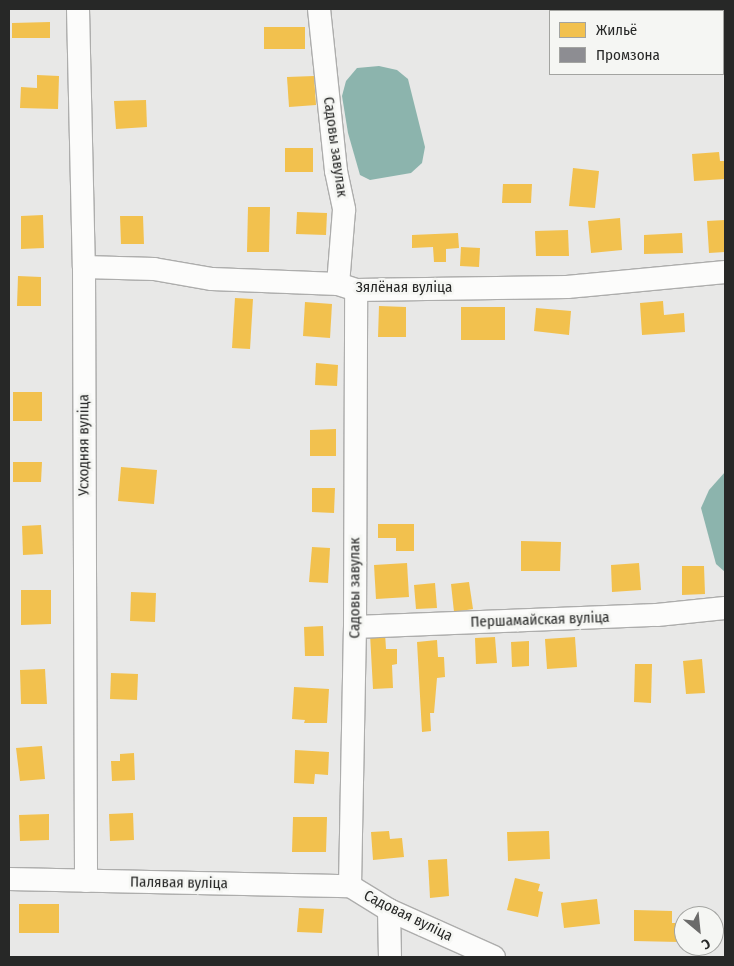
<!DOCTYPE html>
<meta charset="utf-8">
<style>
body{margin:0}
#map{position:relative;width:734px;height:966px;overflow:hidden;background:#e8e8e7;font-family:"Fira Sans Condensed",sans-serif}
div>[style]{position:absolute}
.water>*{inset:0;background:#8cb4ad}
.homes>*{inset:0;background:#f2c14e}
.industry>*{inset:0;background:#8d8d92}
.roads{filter:drop-shadow(1px 0 #adadac) drop-shadow(-1px 0 #adadac) drop-shadow(0 1px #adadac) drop-shadow(0 -1px #adadac)}
.minor>*{height:22px;margin:-11px;padding:0 11px;transform-origin:11px;border-radius:11px;background:#fcfcfb}
span{translate:-50% -50%;white-space:nowrap;text-align:center;line-height:1.15;-webkit-text-stroke:5px #f5f6f3;paint-order:stroke}
.street-label{font-size:15px;color:#272827}
.frame{position:absolute;inset:0;border:10px solid #272827;pointer-events:none}
.legend{position:absolute;left:549px;top:10px;width:175px;height:65px;box-sizing:border-box;background:#f5f6f3;border:1px solid #a3a4a1;margin:0;padding:6px 9px;list-style:none;font-size:15px;color:#272827}
.legend li{display:flex;align-items:center;gap:10px;height:25px}
.legend b{width:25px;border:1px solid #a3a4a1}
.north{position:absolute;left:674px;top:906px;width:50px;height:50px;box-sizing:border-box;background:#f5f6f3;border:1px solid #a3a4a1;border-radius:50%;rotate:152deg;font-size:14px;font-weight:700;line-height:20px;text-align:center;color:#272827}
.north::after{content:'';display:block;margin:auto;width:18px;height:22px;background:#6b6b6a;clip-path:polygon(50% 0,100% 100%,50% 72%,0 100%)}
</style>
<div id="map">
<div class="water">
<i style="clip-path:polygon(379px 66px,397px 70px,408px 79px,425px 147px,422px 163px,411px 173px,370px 180px,360px 175px,348px 133px,342px 96px,346px 81px,357px 68px)"></i>
<i style="clip-path:polygon(725px 472px,725px 572px,716px 564px,701px 508px,709px 490px)"></i>
</div>
<div class="homes">
<i style="clip-path:polygon(50px 22px,50px 38px,12px 38px,12px 23px)"></i>
<i style="clip-path:polygon(264px 27px,305px 27px,305px 49px,264px 49px)"></i>
<i style="clip-path:polygon(37px 75px,59px 76px,58px 109px,20px 108px,21px 87px,37px 88px)"></i>
<i style="clip-path:polygon(314px 76px,316px 105px,289px 107px,287px 77px)"></i>
<i style="clip-path:polygon(146px 100px,147px 127px,116px 129px,114px 101px)"></i>
<i style="clip-path:polygon(285px 148px,313px 148px,313px 172px,285px 172px)"></i>
<i style="clip-path:polygon(719px 152px,720px 161px,725px 161px,725px 179px,694px 181px,692px 154px)"></i>
<i style="clip-path:polygon(573px 168px,599px 171px,595px 208px,569px 206px)"></i>
<i style="clip-path:polygon(503px 184px,532px 184px,531px 203px,502px 203px)"></i>
<i style="clip-path:polygon(248px 207px,270px 207px,269px 252px,247px 252px)"></i>
<i style="clip-path:polygon(297px 212px,327px 213px,326px 235px,296px 234px)"></i>
<i style="clip-path:polygon(43px 215px,44px 248px,21px 249px,21px 216px)"></i>
<i style="clip-path:polygon(120px 216px,143px 216px,144px 244px,121px 244px)"></i>
<i style="clip-path:polygon(620px 218px,622px 250px,591px 253px,588px 221px)"></i>
<i style="clip-path:polygon(725px 220px,725px 252px,709px 253px,707px 221px)"></i>
<i style="clip-path:polygon(568px 230px,569px 256px,536px 256px,535px 231px)"></i>
<i style="clip-path:polygon(458px 233px,459px 248px,446px 249px,446px 262px,434px 262px,433px 247px,412px 248px,412px 235px)"></i>
<i style="clip-path:polygon(682px 233px,683px 253px,644px 254px,644px 235px)"></i>
<i style="clip-path:polygon(461px 247px,480px 248px,479px 267px,460px 266px)"></i>
<i style="clip-path:polygon(18px 276px,41px 277px,41px 306px,17px 306px)"></i>
<i style="clip-path:polygon(235px 298px,253px 299px,250px 349px,232px 348px)"></i>
<i style="clip-path:polygon(663px 301px,664px 315px,684px 313px,685px 332px,642px 335px,640px 303px)"></i>
<i style="clip-path:polygon(305px 302px,332px 304px,330px 338px,303px 336px)"></i>
<i style="clip-path:polygon(379px 306px,406px 307px,406px 337px,378px 337px)"></i>
<i style="clip-path:polygon(461px 307px,505px 307px,505px 340px,461px 340px)"></i>
<i style="clip-path:polygon(536px 308px,571px 311px,569px 335px,534px 331px)"></i>
<i style="clip-path:polygon(316px 363px,338px 365px,337px 386px,315px 385px)"></i>
<i style="clip-path:polygon(13px 392px,42px 392px,42px 421px,13px 421px)"></i>
<i style="clip-path:polygon(336px 429px,336px 456px,310px 456px,310px 430px)"></i>
<i style="clip-path:polygon(13px 462px,42px 462px,41px 482px,13px 482px)"></i>
<i style="clip-path:polygon(121px 467px,157px 470px,154px 504px,118px 501px)"></i>
<i style="clip-path:polygon(312px 488px,335px 488px,334px 513px,312px 512px)"></i>
<i style="clip-path:polygon(378px 524px,414px 524px,414px 551px,396px 551px,396px 538px,378px 538px)"></i>
<i style="clip-path:polygon(41px 525px,43px 554px,23px 555px,22px 526px)"></i>
<i style="clip-path:polygon(521px 541px,561px 542px,560px 571px,521px 571px)"></i>
<i style="clip-path:polygon(312px 547px,330px 548px,328px 583px,309px 582px)"></i>
<i style="clip-path:polygon(407px 563px,409px 597px,376px 599px,374px 565px)"></i>
<i style="clip-path:polygon(639px 563px,641px 590px,612px 592px,611px 565px)"></i>
<i style="clip-path:polygon(682px 566px,704px 566px,705px 594px,682px 595px)"></i>
<i style="clip-path:polygon(469px 582px,473px 609px,454px 612px,451px 584px)"></i>
<i style="clip-path:polygon(435px 583px,437px 608px,416px 609px,414px 585px)"></i>
<i style="clip-path:polygon(21px 590px,51px 590px,51px 624px,21px 625px)"></i>
<i style="clip-path:polygon(131px 592px,156px 593px,155px 622px,130px 621px)"></i>
<i style="clip-path:polygon(323px 626px,324px 656px,305px 656px,304px 627px)"></i>
<i style="clip-path:polygon(385px 633px,386px 649px,397px 649px,397px 664px,392px 665px,393px 688px,373px 689px,370px 634px)"></i>
<i style="clip-path:polygon(495px 637px,497px 663px,476px 664px,475px 638px)"></i>
<i style="clip-path:polygon(575px 637px,577px 667px,547px 669px,545px 639px)"></i>
<i style="clip-path:polygon(437px 640px,438px 657px,444px 657px,445px 677px,437px 678px,434px 713px,430px 713px,431px 731px,422px 732px,417px 642px)"></i>
<i style="clip-path:polygon(529px 641px,529px 666px,512px 667px,511px 642px)"></i>
<i style="clip-path:polygon(702px 659px,705px 693px,686px 694px,683px 661px)"></i>
<i style="clip-path:polygon(635px 664px,652px 664px,651px 703px,634px 702px)"></i>
<i style="clip-path:polygon(45px 669px,47px 704px,21px 704px,20px 670px)"></i>
<i style="clip-path:polygon(111px 673px,138px 674px,137px 700px,110px 699px)"></i>
<i style="clip-path:polygon(294px 687px,329px 689px,327px 723px,304px 723px,305px 720px,292px 719px)"></i>
<i style="clip-path:polygon(42px 746px,45px 779px,20px 781px,16px 748px)"></i>
<i style="clip-path:polygon(295px 750px,329px 752px,328px 775px,315px 774px,314px 784px,294px 783px)"></i>
<i style="clip-path:polygon(134px 753px,135px 780px,112px 781px,111px 761px,120px 761px,120px 754px)"></i>
<i style="clip-path:polygon(133px 813px,134px 840px,110px 841px,109px 814px)"></i>
<i style="clip-path:polygon(49px 814px,49px 840px,20px 841px,19px 815px)"></i>
<i style="clip-path:polygon(293px 817px,327px 817px,326px 852px,292px 852px)"></i>
<i style="clip-path:polygon(389px 831px,390px 839px,402px 838px,404px 857px,373px 860px,371px 832px)"></i>
<i style="clip-path:polygon(549px 831px,550px 859px,508px 861px,507px 832px)"></i>
<i style="clip-path:polygon(447px 859px,449px 896px,430px 898px,428px 860px)"></i>
<i style="clip-path:polygon(515px 878px,540px 884px,538px 891px,543px 892px,538px 917px,507px 910px)"></i>
<i style="clip-path:polygon(597px 899px,600px 924px,564px 928px,561px 903px)"></i>
<i style="clip-path:polygon(19px 904px,59px 904px,59px 933px,19px 933px)"></i>
<i style="clip-path:polygon(299px 908px,324px 909px,322px 933px,297px 932px)"></i>
<i style="clip-path:polygon(634px 910px,672px 911px,672px 923px,680px 923px,679px 942px,634px 941px)"></i>
</div>
<div class="industry">
<i style="clip-path:polygon(659px 9px,691px 9px,691px 11px,659px 11px)"></i>
</div>
<div class="roads">
<div class="minor">
<i style="left:78px;top:9px;width:258px;rotate:88.7deg"></i>
<i style="left:84px;top:267px;width:614px;rotate:89.81deg"></i>
<i style="left:319px;top:9px;width:163px;rotate:84deg"></i>
<i style="left:336px;top:171px;width:40px;rotate:78deg"></i>
<i style="left:344px;top:210px;width:74px;rotate:94.6deg"></i>
<i style="left:84px;top:267px;width:70px;rotate:1.6deg"></i>
<i style="left:154px;top:269px;width:59px;rotate:9.8deg"></i>
<i style="left:212px;top:279px;width:126px;rotate:2.3deg"></i>
<i style="left:338px;top:284px;width:19px;rotate:18deg"></i>
<i style="left:356px;top:290px;width:211px;rotate:-0.8deg"></i>
<i style="left:567px;top:287px;width:159px;rotate:-5.4deg"></i>
<i style="left:355px;top:627px;width:302px;rotate:-2.3deg"></i>
<i style="left:657px;top:615px;width:68px;rotate:-5.9deg"></i>
<i style="left:9px;top:879px;width:341px;rotate:1.2deg"></i>
<i style="left:350px;top:886px;width:46px;rotate:31.6deg"></i>
<i style="left:389px;top:910px;width:115px;rotate:24.1deg"></i>
<i style="left:350px;top:886px;width:259px;rotate:-88.9deg"></i>
<i style="left:355px;top:627px;width:337px;rotate:-89.8deg"></i>
<i style="left:389px;top:910px;width:47px;rotate:88.8deg"></i>
</div>
</div>
<div class="street-label">
<span style="left:335px;top:147px;rotate:82deg">Садовы завулак</span>
<span style="left:404px;top:288px">Зялёная вуліца</span>
<span style="left:84px;top:445px;rotate:-90deg">Усходняя вуліца</span>
<span style="left:355px;top:588px;rotate:-90deg">Садовы завулак</span>
<span style="left:540px;top:620px;rotate:-2deg">Першамайская вуліца</span>
<span style="left:179px;top:883px;rotate:1deg">Палявая вуліца</span>
<span style="left:408px;top:916px;rotate:26deg">Садовая вуліца</span>
</div>
<div class="frame"></div>
<ul class="legend">
<li><b style="height:14px;background:#f2c14e"></b>Жильё</li>
<li><b style="height:14px;background:#8d8d92"></b>Промзона</li>
</ul>
<div class="north">С</div>
</div>
